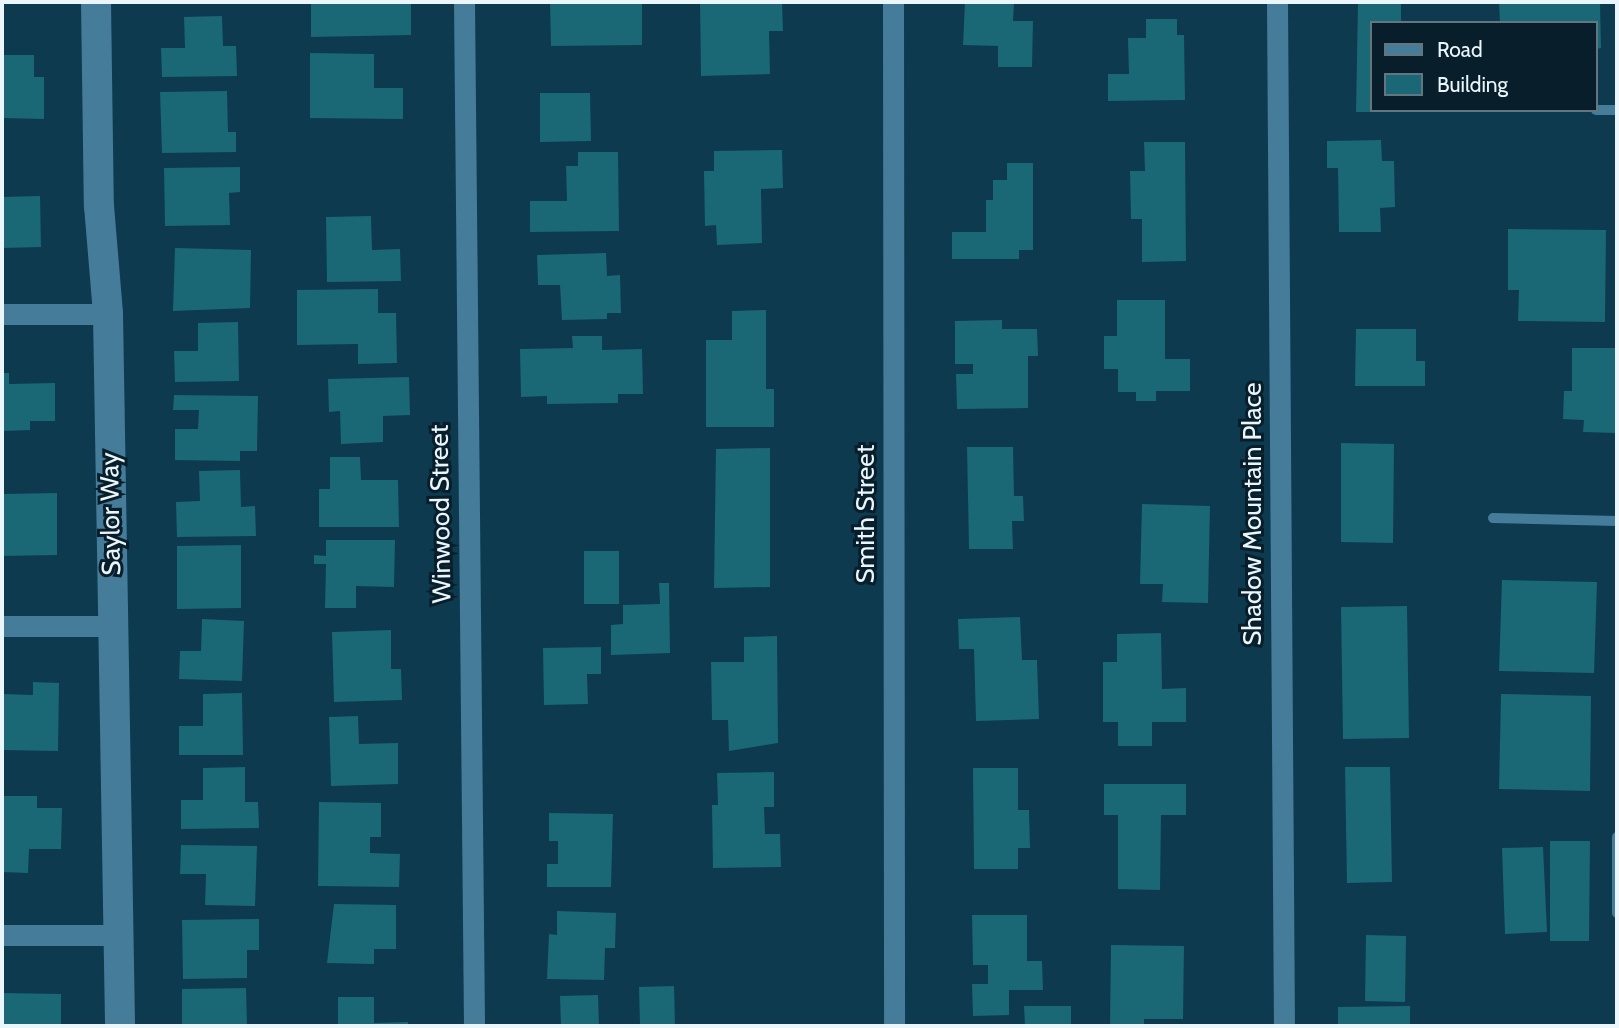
<!DOCTYPE html>
<style>
body{margin:0}
#map{position:relative;width:1619px;height:1028px;overflow:hidden;background:#0d3a4f;font-family:Cabin,sans-serif}
div>[style]{position:absolute}
.building>*{inset:0;background:#1a6776}
.lane>*{height:10px;margin:-5px;padding:0 5px;transform-origin:5px;border-radius:5px;background:#457c9a}
.street>*{height:21px;margin:-10.5px;padding:0 10.5px;transform-origin:10.5px;border-radius:10.5px;background:#457c9a}
.secondary>*{height:30px;margin:-15px;padding:0 15px;transform-origin:15px;border-radius:15px;background:#457c9a}
span{translate:-50% -50%;white-space:nowrap;text-align:center;line-height:1.15;-webkit-text-stroke:6px #081f2b;paint-order:stroke}
.street-label{font-size:26px;color:#ebf6fc}
.frame{position:absolute;inset:0;border:4px solid #ebf6fc;pointer-events:none}
.legend{position:absolute;left:1370px;top:21px;width:228px;height:91px;box-sizing:border-box;background:#081f2b;border:2px solid #63757f;margin:0;padding:9px 12px;list-style:none;font-size:21px;color:#ebf6fc}
.legend li{display:flex;align-items:center;gap:14px;height:35px}
.legend b{width:35px;border:2px solid #63757f}
</style>
<div id="map">
<div class="building">
<i style="clip-path:polygon(311px 2px,411px 2px,411px 35px,311px 37px)"></i>
<i style="clip-path:polygon(550px 2px,642px 2px,642px 45px,551px 46px)"></i>
<i style="clip-path:polygon(700px 2px,782px 2px,783px 31px,769px 31px,770px 74px,701px 76px)"></i>
<i style="clip-path:polygon(965px 2px,1014px 2px,1013px 21px,1033px 21px,1032px 67px,998px 67px,998px 46px,963px 45px)"></i>
<i style="clip-path:polygon(1358px 2px,1401px 2px,1401px 23px,1372px 23px,1372px 112px,1356px 112px)"></i>
<i style="clip-path:polygon(1499px 2px,1600px 2px,1601px 48px,1596px 49px,1596px 23px,1500px 23px)"></i>
<i style="clip-path:polygon(222px 16px,223px 46px,236px 46px,237px 76px,162px 77px,161px 48px,185px 48px,184px 17px)"></i>
<i style="clip-path:polygon(1146px 19px,1177px 19px,1177px 35px,1184px 35px,1185px 100px,1108px 101px,1108px 74px,1129px 74px,1128px 38px,1146px 38px)"></i>
<i style="clip-path:polygon(310px 53px,374px 54px,374px 88px,403px 88px,403px 119px,310px 118px)"></i>
<i style="clip-path:polygon(2px 55px,34px 55px,34px 77px,44px 77px,44px 119px,2px 118px)"></i>
<i style="clip-path:polygon(227px 91px,228px 132px,236px 132px,236px 152px,162px 153px,160px 92px)"></i>
<i style="clip-path:polygon(540px 93px,590px 93px,591px 141px,540px 142px)"></i>
<i style="clip-path:polygon(1381px 140px,1382px 161px,1394px 161px,1395px 207px,1380px 208px,1381px 232px,1339px 232px,1338px 168px,1327px 168px,1327px 141px)"></i>
<i style="clip-path:polygon(1144px 142px,1185px 142px,1186px 261px,1142px 262px,1142px 219px,1131px 219px,1130px 171px,1145px 171px)"></i>
<i style="clip-path:polygon(782px 150px,783px 188px,761px 189px,762px 243px,717px 245px,716px 225px,705px 226px,704px 171px,714px 171px,714px 151px)"></i>
<i style="clip-path:polygon(578px 152px,618px 152px,619px 231px,530px 232px,530px 201px,567px 201px,566px 166px,578px 166px)"></i>
<i style="clip-path:polygon(1007px 163px,1033px 163px,1033px 250px,1019px 250px,1019px 259px,952px 259px,952px 232px,986px 232px,986px 200px,993px 200px,993px 180px,1007px 180px)"></i>
<i style="clip-path:polygon(240px 167px,240px 192px,229px 193px,230px 225px,165px 226px,164px 168px)"></i>
<i style="clip-path:polygon(40px 196px,41px 247px,2px 248px,2px 197px)"></i>
<i style="clip-path:polygon(371px 216px,372px 250px,400px 249px,401px 281px,327px 282px,326px 217px)"></i>
<i style="clip-path:polygon(1508px 229px,1606px 230px,1605px 322px,1518px 321px,1519px 290px,1508px 290px)"></i>
<i style="clip-path:polygon(175px 248px,251px 250px,250px 308px,173px 311px)"></i>
<i style="clip-path:polygon(606px 253px,607px 276px,620px 275px,621px 313px,607px 313px,607px 319px,562px 320px,560px 285px,538px 285px,537px 255px)"></i>
<i style="clip-path:polygon(378px 289px,378px 313px,396px 313px,397px 363px,358px 364px,358px 344px,297px 345px,297px 290px)"></i>
<i style="clip-path:polygon(1117px 300px,1165px 300px,1165px 359px,1190px 359px,1190px 391px,1156px 391px,1156px 401px,1136px 401px,1136px 392px,1118px 392px,1118px 369px,1104px 369px,1104px 336px,1117px 336px)"></i>
<i style="clip-path:polygon(766px 310px,766px 389px,774px 389px,774px 427px,706px 427px,706px 340px,732px 340px,732px 311px)"></i>
<i style="clip-path:polygon(1002px 320px,1002px 329px,1037px 329px,1038px 356px,1028px 356px,1028px 408px,957px 409px,956px 374px,973px 374px,973px 364px,955px 364px,955px 321px)"></i>
<i style="clip-path:polygon(238px 322px,239px 381px,175px 382px,174px 351px,198px 351px,198px 323px)"></i>
<i style="clip-path:polygon(1356px 329px,1416px 329px,1416px 361px,1425px 361px,1425px 386px,1355px 386px)"></i>
<i style="clip-path:polygon(572px 336px,602px 336px,602px 350px,642px 349px,643px 394px,618px 394px,618px 403px,547px 404px,547px 396px,521px 397px,520px 349px,573px 348px)"></i>
<i style="clip-path:polygon(1572px 348px,1616px 348px,1615px 433px,1583px 432px,1584px 420px,1563px 419px,1564px 391px,1572px 391px)"></i>
<i style="clip-path:polygon(2px 373px,9px 373px,9px 384px,55px 383px,55px 421px,30px 421px,30px 430px,2px 431px)"></i>
<i style="clip-path:polygon(409px 377px,410px 415px,383px 416px,383px 442px,341px 444px,340px 411px,329px 412px,328px 379px)"></i>
<i style="clip-path:polygon(174px 395px,258px 396px,257px 451px,240px 451px,240px 461px,175px 460px,175px 429px,198px 429px,199px 410px,173px 410px)"></i>
<i style="clip-path:polygon(1341px 443px,1394px 444px,1393px 543px,1341px 542px)"></i>
<i style="clip-path:polygon(967px 447px,1013px 447px,1014px 496px,1023px 496px,1024px 521px,1012px 521px,1013px 549px,969px 549px)"></i>
<i style="clip-path:polygon(770px 448px,770px 587px,714px 588px,716px 449px)"></i>
<i style="clip-path:polygon(330px 457px,360px 457px,361px 480px,398px 480px,399px 527px,319px 527px,319px 489px,330px 489px)"></i>
<i style="clip-path:polygon(240px 470px,241px 507px,255px 506px,256px 536px,177px 537px,176px 502px,200px 501px,199px 471px)"></i>
<i style="clip-path:polygon(57px 493px,57px 555px,2px 556px,2px 494px)"></i>
<i style="clip-path:polygon(1142px 504px,1210px 506px,1208px 603px,1162px 602px,1163px 584px,1140px 584px)"></i>
<i style="clip-path:polygon(326px 540px,395px 540px,394px 587px,356px 586px,356px 608px,325px 608px,326px 564px,314px 564px,314px 555px,326px 556px)"></i>
<i style="clip-path:polygon(241px 545px,241px 608px,177px 609px,177px 546px)"></i>
<i style="clip-path:polygon(584px 551px,619px 551px,619px 604px,584px 604px)"></i>
<i style="clip-path:polygon(1502px 580px,1597px 582px,1594px 673px,1499px 671px)"></i>
<i style="clip-path:polygon(659px 583px,669px 583px,670px 653px,611px 655px,611px 625px,623px 624px,623px 605px,660px 604px)"></i>
<i style="clip-path:polygon(1407px 606px,1409px 738px,1343px 739px,1341px 607px)"></i>
<i style="clip-path:polygon(1020px 617px,1022px 660px,1037px 660px,1039px 719px,976px 721px,974px 649px,959px 649px,958px 619px)"></i>
<i style="clip-path:polygon(202px 619px,244px 621px,242px 681px,179px 679px,180px 651px,201px 651px)"></i>
<i style="clip-path:polygon(391px 630px,391px 669px,401px 669px,402px 700px,334px 702px,332px 632px)"></i>
<i style="clip-path:polygon(1161px 633px,1162px 689px,1186px 688px,1186px 722px,1152px 722px,1152px 746px,1118px 746px,1118px 722px,1103px 722px,1103px 662px,1117px 662px,1117px 634px)"></i>
<i style="clip-path:polygon(777px 636px,778px 743px,729px 751px,728px 720px,712px 720px,711px 662px,744px 662px,744px 637px)"></i>
<i style="clip-path:polygon(601px 647px,601px 674px,587px 674px,588px 704px,544px 705px,543px 648px)"></i>
<i style="clip-path:polygon(33px 682px,59px 683px,58px 751px,2px 750px,2px 694px,33px 695px)"></i>
<i style="clip-path:polygon(242px 693px,243px 755px,179px 755px,179px 726px,203px 726px,203px 694px)"></i>
<i style="clip-path:polygon(1501px 694px,1591px 696px,1590px 791px,1499px 789px)"></i>
<i style="clip-path:polygon(358px 716px,359px 744px,398px 743px,398px 784px,331px 786px,329px 717px)"></i>
<i style="clip-path:polygon(245px 767px,245px 802px,258px 802px,259px 828px,181px 829px,181px 800px,203px 800px,203px 768px)"></i>
<i style="clip-path:polygon(1345px 767px,1390px 767px,1392px 882px,1347px 883px)"></i>
<i style="clip-path:polygon(973px 768px,1018px 768px,1018px 810px,1029px 810px,1030px 848px,1018px 848px,1018px 869px,974px 869px)"></i>
<i style="clip-path:polygon(774px 772px,774px 807px,764px 807px,765px 834px,780px 834px,781px 867px,713px 868px,712px 805px,718px 805px,717px 773px)"></i>
<i style="clip-path:polygon(1104px 784px,1186px 784px,1186px 815px,1161px 815px,1160px 890px,1118px 889px,1118px 815px,1104px 815px)"></i>
<i style="clip-path:polygon(3px 796px,37px 796px,37px 808px,62px 808px,61px 849px,29px 849px,28px 873px,2px 872px)"></i>
<i style="clip-path:polygon(319px 802px,381px 803px,381px 837px,370px 837px,370px 853px,400px 854px,399px 887px,318px 886px)"></i>
<i style="clip-path:polygon(549px 813px,613px 814px,611px 887px,547px 887px,547px 864px,558px 864px,558px 841px,549px 841px)"></i>
<i style="clip-path:polygon(1550px 841px,1590px 841px,1589px 941px,1550px 941px)"></i>
<i style="clip-path:polygon(181px 845px,257px 846px,255px 906px,205px 905px,206px 874px,180px 874px)"></i>
<i style="clip-path:polygon(1543px 847px,1547px 932px,1505px 934px,1502px 848px)"></i>
<i style="clip-path:polygon(334px 904px,396px 905px,396px 949px,374px 949px,374px 964px,327px 963px)"></i>
<i style="clip-path:polygon(557px 911px,616px 913px,615px 948px,605px 948px,604px 980px,547px 979px,549px 934px,557px 935px)"></i>
<i style="clip-path:polygon(972px 915px,1027px 915px,1027px 961px,1042px 961px,1043px 990px,1009px 990px,1009px 1015px,973px 1016px,972px 984px,988px 984px,988px 965px,973px 965px)"></i>
<i style="clip-path:polygon(259px 919px,259px 950px,247px 950px,247px 978px,183px 979px,182px 920px)"></i>
<i style="clip-path:polygon(1366px 935px,1406px 936px,1405px 1002px,1365px 1001px)"></i>
<i style="clip-path:polygon(1111px 945px,1184px 946px,1183px 1019px,1144px 1019px,1144px 1026px,1110px 1026px)"></i>
<i style="clip-path:polygon(674px 986px,675px 1026px,640px 1026px,639px 987px)"></i>
<i style="clip-path:polygon(246px 988px,247px 1026px,182px 1026px,182px 989px)"></i>
<i style="clip-path:polygon(4px 993px,61px 994px,61px 1026px,3px 1026px)"></i>
<i style="clip-path:polygon(598px 995px,599px 1026px,561px 1026px,560px 996px)"></i>
<i style="clip-path:polygon(338px 997px,374px 997px,374px 1023px,408px 1022px,408px 1026px,338px 1026px)"></i>
<i style="clip-path:polygon(1024px 1006px,1071px 1006px,1071px 1026px,1025px 1026px)"></i>
<i style="clip-path:polygon(1410px 1006px,1410px 1026px,1338px 1026px,1338px 1007px)"></i>
</div>
<div class="lane">
<i style="left:1596px;top:110px;width:21px"></i>
<i style="left:1493px;top:518px;width:124px;rotate:1.4deg"></i>
<i style="left:1617px;top:913px;width:76px;rotate:-90deg"></i>
</div>
<div class="street">
<i style="left:464px;top:2px;width:1024px;rotate:89.44deg"></i>
<i style="left:893px;top:2px;width:1024px;rotate:89.94deg"></i>
<i style="left:1277px;top:2px;width:1024px;rotate:89.61deg"></i>
<i style="left:2px;top:314px;width:106px"></i>
<i style="left:2px;top:626px;width:110px"></i>
<i style="left:2px;top:935px;width:117px"></i>
</div>
<div class="secondary">
<i style="left:96px;top:2px;width:204px;rotate:89.2deg"></i>
<i style="left:99px;top:206px;width:108px;rotate:85.2deg"></i>
<i style="left:108px;top:314px;width:712px;rotate:89.03deg"></i>
</div>
<div class="street-label">
<span style="left:111px;top:514px;rotate:-91deg">Saylor Way</span>
<span style="left:441px;top:514px;rotate:-91deg">Winwood Street</span>
<span style="left:866px;top:514px;rotate:-90deg">Smith Street</span>
<span style="left:1253px;top:514px;rotate:-90deg">Shadow Mountain Place</span>
</div>
<div class="frame"></div>
<ul class="legend">
<li><b style="height:9px;background:#457c9a"></b>Road</li>
<li><b style="height:19px;background:#1a6776"></b>Building</li>
</ul>
</div>
